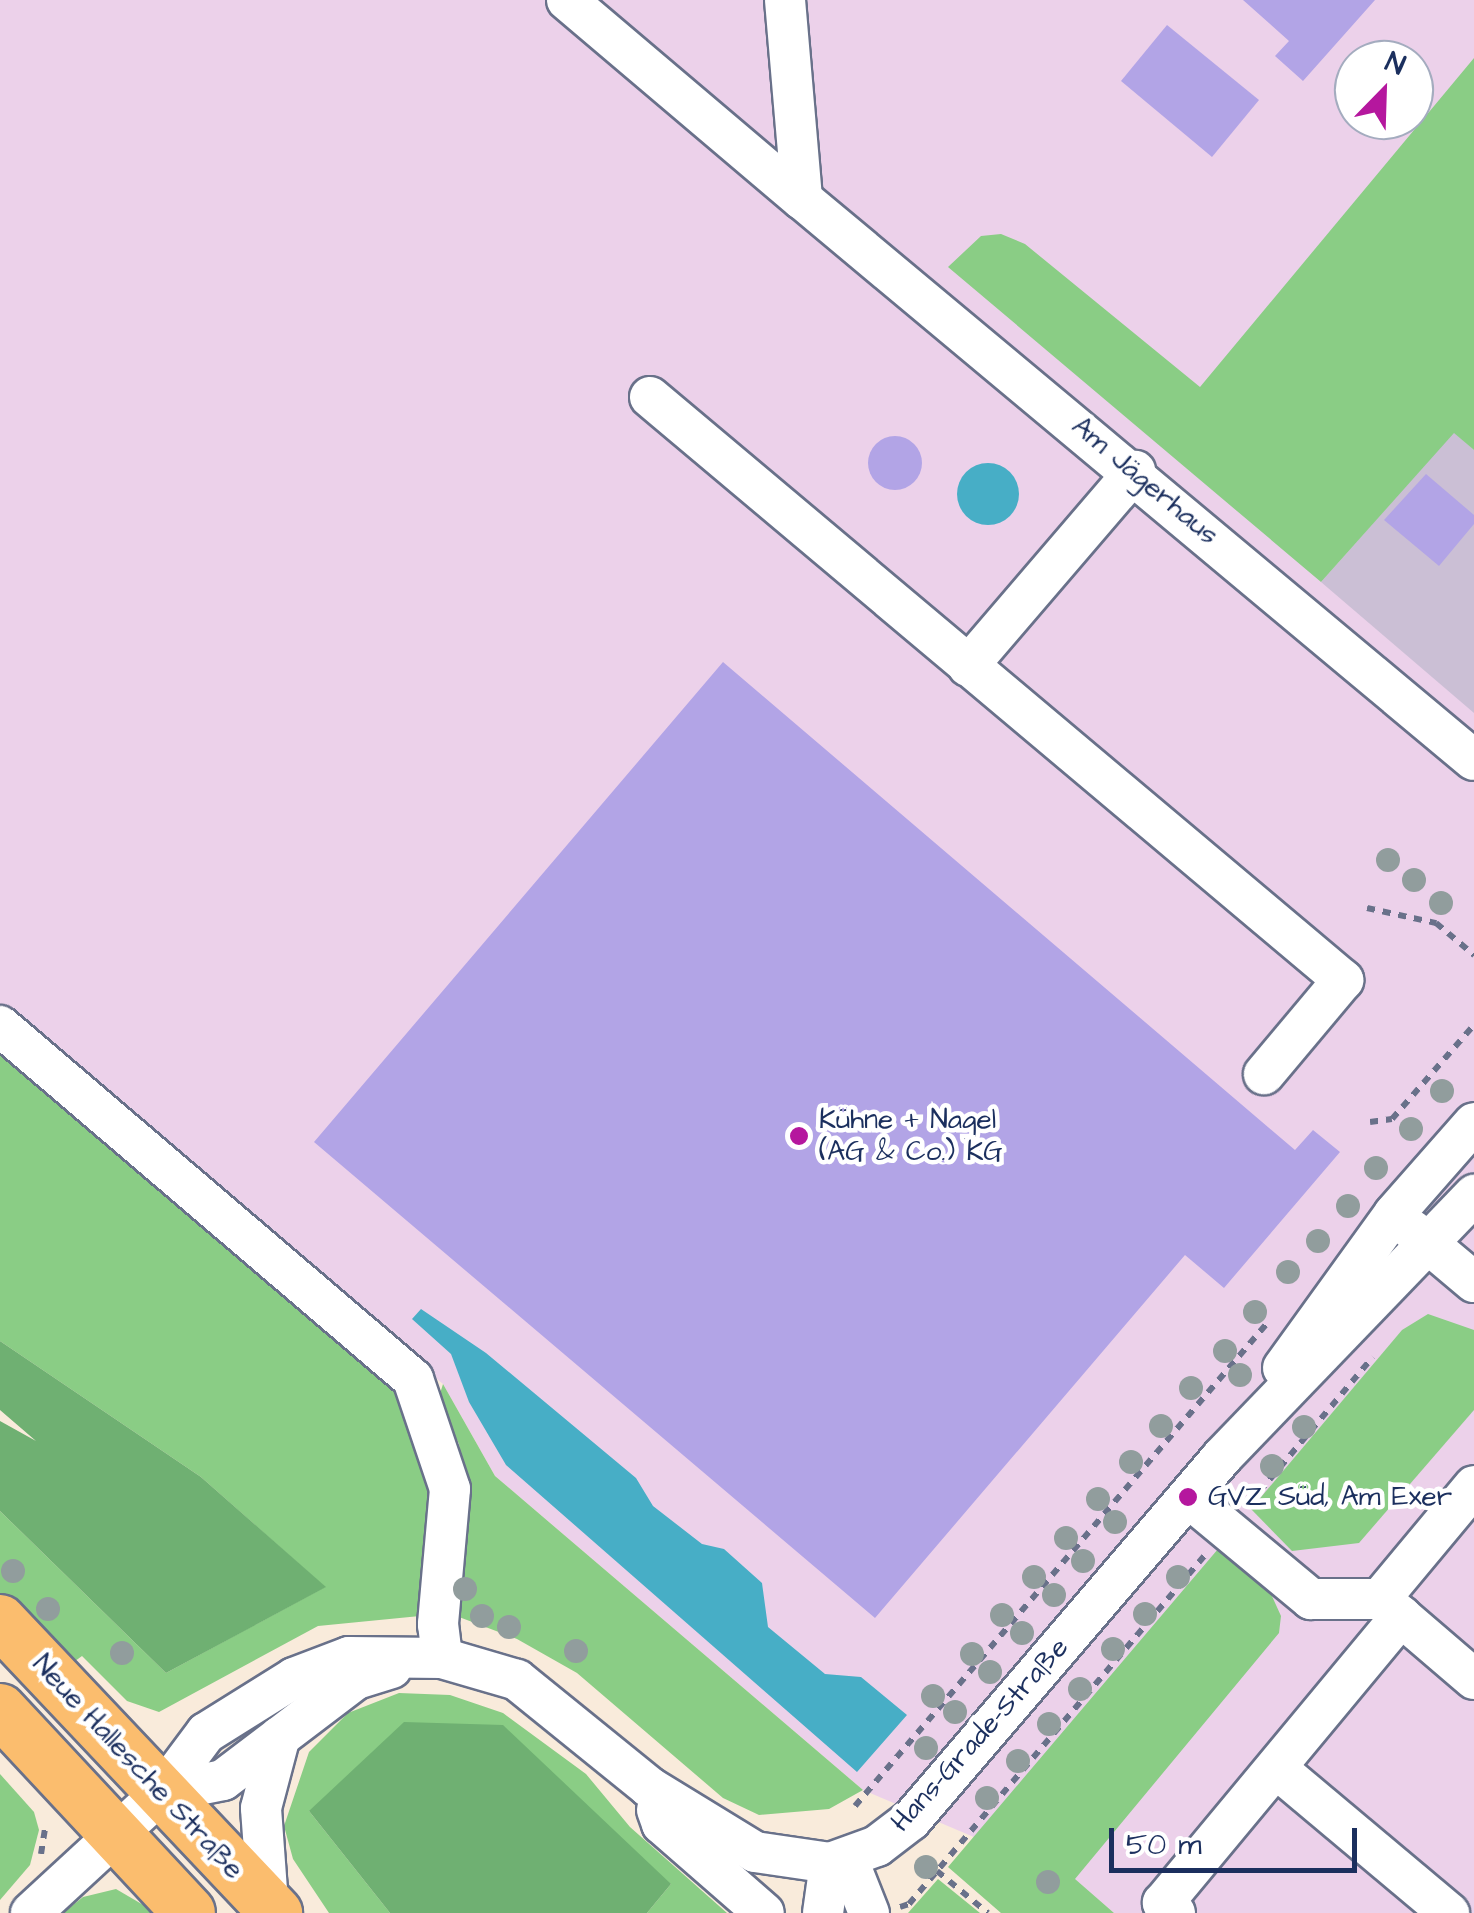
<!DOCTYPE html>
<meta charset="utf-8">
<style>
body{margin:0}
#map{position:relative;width:1474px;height:1913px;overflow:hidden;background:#f9ebdb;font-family:"Architects Daughter",sans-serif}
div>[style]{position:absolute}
.built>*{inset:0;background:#ecd1ea}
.industrial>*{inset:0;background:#cbbfd5}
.green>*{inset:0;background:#8acd85}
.forest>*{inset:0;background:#6fb072}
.water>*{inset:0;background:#47aec6}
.round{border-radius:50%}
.building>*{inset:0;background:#b2a4e6}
.path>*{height:6px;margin-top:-3px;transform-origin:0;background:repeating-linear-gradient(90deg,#69718a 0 8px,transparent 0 16px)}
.roads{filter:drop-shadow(2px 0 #69718a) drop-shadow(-2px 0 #69718a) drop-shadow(0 2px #69718a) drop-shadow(0 -2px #69718a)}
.minor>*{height:40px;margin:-20px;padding:0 20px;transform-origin:20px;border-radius:20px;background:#fff}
.major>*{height:52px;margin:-26px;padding:0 26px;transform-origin:26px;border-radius:26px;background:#fbbd6e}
.trees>*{width:24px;height:24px;margin:-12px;border-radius:50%;background:#919d9d}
.dots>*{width:28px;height:28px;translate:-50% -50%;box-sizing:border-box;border:5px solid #fff;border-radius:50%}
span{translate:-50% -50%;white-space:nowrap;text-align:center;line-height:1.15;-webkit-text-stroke:9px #fff;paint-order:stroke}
.street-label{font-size:28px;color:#1b2f5e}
.poi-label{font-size:28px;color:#1b2f5e}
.left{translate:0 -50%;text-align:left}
.north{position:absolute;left:1334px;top:40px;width:100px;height:100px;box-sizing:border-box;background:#fff;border:2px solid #a4acbf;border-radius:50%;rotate:23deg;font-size:28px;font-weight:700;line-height:40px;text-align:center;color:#1b2f5e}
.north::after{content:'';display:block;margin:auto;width:35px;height:45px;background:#b5179e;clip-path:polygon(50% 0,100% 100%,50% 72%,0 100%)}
.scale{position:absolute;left:1109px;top:1828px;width:248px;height:45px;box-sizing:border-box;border:5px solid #1b2f5e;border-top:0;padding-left:12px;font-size:30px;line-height:35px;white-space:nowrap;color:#1b2f5e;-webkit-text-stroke:8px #fff;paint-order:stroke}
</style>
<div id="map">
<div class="built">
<i style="clip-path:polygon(evenodd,0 0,1474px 0,1474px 1913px,1114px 1913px,1075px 1880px,863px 1790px,495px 1476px,443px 1384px,0 1012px,0 0,1354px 60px,1414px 60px,1414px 120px,1354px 120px,1354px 60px)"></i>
</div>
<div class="industrial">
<i style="clip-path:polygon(1454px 432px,1474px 450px,1474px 713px,1321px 582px)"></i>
</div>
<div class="green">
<i style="clip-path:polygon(1474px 58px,1474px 450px,1454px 433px,1321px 582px,948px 267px,981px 236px,1001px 234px,1025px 244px,1200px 387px)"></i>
<i style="clip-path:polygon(0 1045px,392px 1378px,439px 1475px,420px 1616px,318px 1626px,159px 1712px,127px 1701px,82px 1656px,67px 1667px,0 1597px,0 1511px,166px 1673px,325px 1587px,201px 1477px,0 1341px)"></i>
<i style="clip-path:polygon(1428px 1314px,1474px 1330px,1474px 1410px,1359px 1543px,1292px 1551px,1251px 1509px,1402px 1330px)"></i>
<i style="clip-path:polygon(443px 1384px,495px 1476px,863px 1790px,829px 1809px,759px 1815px,723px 1798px,577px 1673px,517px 1639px,459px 1617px,465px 1488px,459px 1444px,438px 1400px)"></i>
<i style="clip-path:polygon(1218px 1549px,1266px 1583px,1281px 1616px,1279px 1633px,1075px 1879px,1114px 1913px,1001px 1913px,948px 1867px)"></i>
<i style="clip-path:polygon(399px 1693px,450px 1695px,503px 1713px,586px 1774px,630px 1827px,727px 1913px,647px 1913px,671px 1884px,309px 1811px,390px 1913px,329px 1913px,293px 1859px,284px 1826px,309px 1752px,348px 1713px)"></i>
<i style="clip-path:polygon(0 1774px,34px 1812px,39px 1830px,30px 1865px,0 1900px)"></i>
<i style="clip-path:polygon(938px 1879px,980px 1913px,908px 1913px)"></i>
<i style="clip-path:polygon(116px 1889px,157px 1913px,63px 1913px,83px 1897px)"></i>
</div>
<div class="forest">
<i style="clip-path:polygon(0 1341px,201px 1477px,326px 1587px,166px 1673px,0 1511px,0 1421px,36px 1441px,0 1410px)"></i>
<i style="clip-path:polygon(404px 1722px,503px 1725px,671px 1884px,647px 1913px,390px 1913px,309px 1811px)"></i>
</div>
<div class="water">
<i class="round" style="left:957px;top:463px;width:62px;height:62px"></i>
<i style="clip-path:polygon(421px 1309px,486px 1353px,636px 1478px,653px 1506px,702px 1544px,724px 1549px,762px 1583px,768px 1627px,825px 1674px,861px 1677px,907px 1715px,857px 1772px,506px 1465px,469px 1402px,451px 1354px,412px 1319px)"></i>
</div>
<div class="building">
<i style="clip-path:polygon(1243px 0,1375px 0,1303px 81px,1275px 56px,1289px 41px)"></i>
<i style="clip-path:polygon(1167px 25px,1259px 100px,1212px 157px,1121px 81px)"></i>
<i class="round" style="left:868px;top:436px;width:54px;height:54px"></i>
<i style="clip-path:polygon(1426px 474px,1474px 515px,1474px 524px,1439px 566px,1384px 520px)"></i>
<i style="clip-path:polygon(723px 662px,1295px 1150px,1313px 1130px,1340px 1152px,1224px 1288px,1185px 1255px,875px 1618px,314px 1142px)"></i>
</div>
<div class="path">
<i style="left:1367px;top:908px;width:71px;rotate:12.3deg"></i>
<i style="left:1436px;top:923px;width:50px;rotate:40.1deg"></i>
<i style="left:1370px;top:1122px;width:22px;rotate:-8deg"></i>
<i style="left:1392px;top:1119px;width:125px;rotate:-48.9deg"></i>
<i style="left:1249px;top:1504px;width:192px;rotate:-49.9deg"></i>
<i style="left:855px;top:1806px;width:638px;rotate:-49.52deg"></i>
<i style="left:41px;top:1854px;width:31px;rotate:-81deg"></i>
<i style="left:937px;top:1871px;width:66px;rotate:39.5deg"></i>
<i style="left:900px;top:1907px;width:9px;rotate:-18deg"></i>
<i style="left:909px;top:1904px;width:458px;rotate:-49.7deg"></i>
</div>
<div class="roads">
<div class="minor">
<i style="left:567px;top:0;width:308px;rotate:40.3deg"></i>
<i style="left:785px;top:0;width:200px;rotate:85.1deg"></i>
<i style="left:802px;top:199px;width:875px;rotate:39.86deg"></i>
<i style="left:650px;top:397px;width:906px;rotate:40.07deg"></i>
<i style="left:1343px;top:980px;width:123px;rotate:130deg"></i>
<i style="left:968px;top:666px;width:257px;rotate:-49.4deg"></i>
<i style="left:0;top:1026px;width:543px;rotate:40.52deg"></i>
<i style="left:413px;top:1379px;width:116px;rotate:71.4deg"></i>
<i style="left:450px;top:1489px;width:136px;rotate:95.1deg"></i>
<i style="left:438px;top:1624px;width:34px;rotate:83deg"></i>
<i style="left:1412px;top:1230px;width:81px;rotate:40deg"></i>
<i style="left:1283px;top:1368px;width:190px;rotate:-54.2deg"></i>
<i style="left:1394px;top:1214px;width:121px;rotate:-48.7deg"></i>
<i style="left:1188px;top:1497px;width:160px;rotate:39.7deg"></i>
<i style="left:1311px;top:1599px;width:69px"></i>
<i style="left:1380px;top:1599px;width:147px;rotate:-50.2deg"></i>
<i style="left:1383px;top:1601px;width:120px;rotate:40.6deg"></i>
<i style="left:1276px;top:1768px;width:226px;rotate:40deg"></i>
<i style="left:162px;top:1792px;width:62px;rotate:-11.1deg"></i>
<i style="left:223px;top:1780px;width:167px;rotate:-37.2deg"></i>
<i style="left:356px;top:1679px;width:37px;rotate:-17deg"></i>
<i style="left:657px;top:1810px;width:15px;rotate:70deg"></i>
<i style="left:662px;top:1824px;width:135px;rotate:41.1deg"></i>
<i style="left:848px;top:1860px;width:57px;rotate:68.4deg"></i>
<i style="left:268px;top:1904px;width:96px;rotate:-94.2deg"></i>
<i style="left:261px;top:1808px;width:74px;rotate:-75.2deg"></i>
<i style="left:31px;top:1913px;width:178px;rotate:-42.7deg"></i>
<i style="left:162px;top:1792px;width:74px;rotate:-53.3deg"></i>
<i style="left:206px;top:1733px;width:104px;rotate:-32deg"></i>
<i style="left:294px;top:1678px;width:59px;rotate:-20.9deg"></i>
<i style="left:349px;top:1657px;width:93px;rotate:0.6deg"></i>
<i style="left:442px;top:1658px;width:78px;rotate:16.3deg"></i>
<i style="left:517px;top:1680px;width:170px;rotate:39deg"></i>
<i style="left:649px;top:1787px;width:124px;rotate:31.5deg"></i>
<i style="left:755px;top:1852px;width:76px;rotate:8.3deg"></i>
<i style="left:830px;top:1863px;width:50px;rotate:-19.9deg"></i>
<i style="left:877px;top:1846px;width:43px;rotate:-37.4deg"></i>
<i style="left:911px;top:1820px;width:478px;rotate:-49.4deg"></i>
<i style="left:1222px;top:1457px;width:364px;rotate:-46.1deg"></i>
<i style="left:823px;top:1913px;width:50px;rotate:-82deg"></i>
<i style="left:1175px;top:1913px;width:16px;rotate:-140deg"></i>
<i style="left:1163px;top:1903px;width:373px;rotate:-50.3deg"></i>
</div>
<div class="major">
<i style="left:0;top:1621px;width:402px;rotate:46.6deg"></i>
<i style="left:0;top:1710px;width:277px;rotate:47deg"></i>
</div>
</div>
<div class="trees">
<i style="left:1388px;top:860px"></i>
<i style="left:1414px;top:880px"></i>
<i style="left:1441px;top:903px"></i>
<i style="left:1442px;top:1091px"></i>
<i style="left:1411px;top:1129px"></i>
<i style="left:1376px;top:1168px"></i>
<i style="left:1348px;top:1206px"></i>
<i style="left:1318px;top:1241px"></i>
<i style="left:1288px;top:1272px"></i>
<i style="left:1255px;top:1312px"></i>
<i style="left:1225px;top:1351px"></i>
<i style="left:1240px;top:1375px"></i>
<i style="left:1191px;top:1388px"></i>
<i style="left:1161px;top:1426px"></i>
<i style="left:1304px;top:1427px"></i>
<i style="left:1131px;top:1462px"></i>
<i style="left:1272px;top:1466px"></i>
<i style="left:1098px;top:1499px"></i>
<i style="left:1115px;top:1522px"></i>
<i style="left:1066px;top:1538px"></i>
<i style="left:1083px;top:1561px"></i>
<i style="left:13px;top:1571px"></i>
<i style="left:1034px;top:1577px"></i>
<i style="left:1178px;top:1577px"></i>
<i style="left:465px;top:1589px"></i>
<i style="left:1054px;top:1595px"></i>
<i style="left:48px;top:1609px"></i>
<i style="left:1145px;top:1614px"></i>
<i style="left:1002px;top:1615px"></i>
<i style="left:482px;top:1616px"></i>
<i style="left:509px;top:1627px"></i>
<i style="left:1022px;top:1633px"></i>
<i style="left:1113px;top:1649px"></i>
<i style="left:576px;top:1651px"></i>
<i style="left:122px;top:1653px"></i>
<i style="left:972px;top:1654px"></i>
<i style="left:990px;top:1672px"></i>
<i style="left:1080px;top:1689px"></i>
<i style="left:933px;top:1696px"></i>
<i style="left:955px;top:1712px"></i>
<i style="left:1049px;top:1724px"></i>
<i style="left:926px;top:1748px"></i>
<i style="left:1018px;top:1761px"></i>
<i style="left:987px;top:1798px"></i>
<i style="left:926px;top:1867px"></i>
<i style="left:1048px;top:1882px"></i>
</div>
<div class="dots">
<i style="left:799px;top:1136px;background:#b5179e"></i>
<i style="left:1188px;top:1497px;background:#b5179e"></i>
</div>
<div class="street-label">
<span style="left:1145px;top:481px;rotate:40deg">Am Jägerhaus</span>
<span style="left:980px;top:1735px;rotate:-48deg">Hans-Grade-Straße</span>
<span style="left:138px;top:1767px;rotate:47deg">Neue Hallesche Straße</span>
</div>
<div class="poi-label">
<span class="left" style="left:819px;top:1136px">Kühne + Nagel<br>(AG &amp; Co.) KG</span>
<span class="left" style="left:1208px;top:1497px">GVZ Süd, Am Exer</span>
</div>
<div class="north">N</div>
<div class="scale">50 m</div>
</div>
